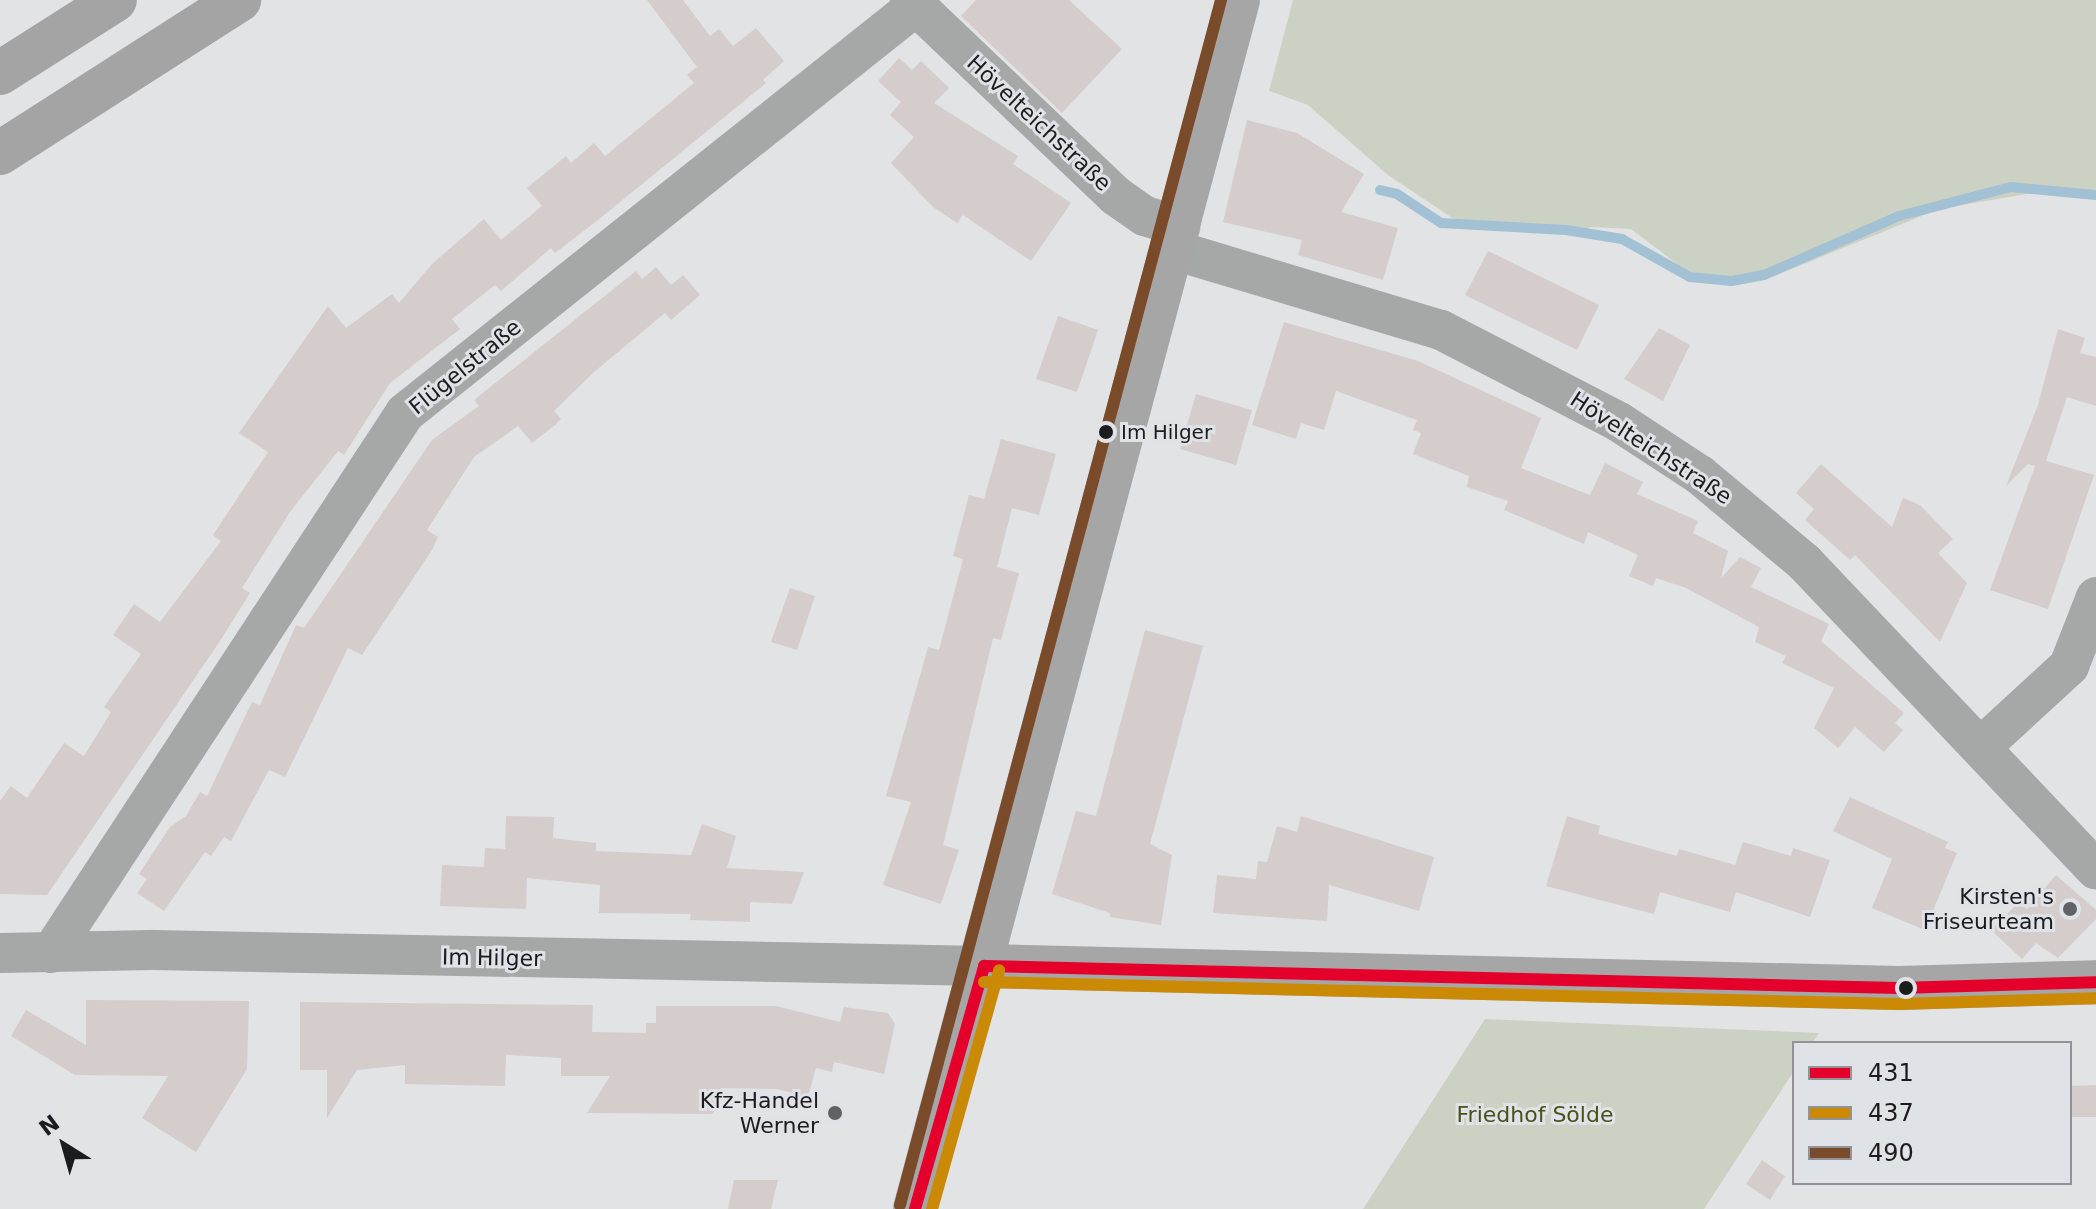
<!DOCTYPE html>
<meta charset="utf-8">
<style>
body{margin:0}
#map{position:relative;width:2096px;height:1209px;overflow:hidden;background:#e1e3e5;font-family:"DejaVu Sans",sans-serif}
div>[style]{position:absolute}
.green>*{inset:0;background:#ccd2c3}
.stream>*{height:10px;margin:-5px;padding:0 5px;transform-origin:5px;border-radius:5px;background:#a3c1d4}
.building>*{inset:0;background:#d4cdcb}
.street>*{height:40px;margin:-20px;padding:0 20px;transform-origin:20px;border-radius:20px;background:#a6a7a7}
.secondary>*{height:44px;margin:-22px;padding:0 22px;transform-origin:22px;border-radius:22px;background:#a6a6a6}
.highway>*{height:44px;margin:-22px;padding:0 22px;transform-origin:22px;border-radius:22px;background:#a5a4a5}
.bus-1>*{height:12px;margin:-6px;padding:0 6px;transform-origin:6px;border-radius:6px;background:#e4002b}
.bus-2>*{height:12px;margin:-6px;padding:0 6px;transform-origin:6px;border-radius:6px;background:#cb8a06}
.bus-3>*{height:12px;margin:-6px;padding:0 6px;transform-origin:6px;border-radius:6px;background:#7a4b2a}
.dots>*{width:22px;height:22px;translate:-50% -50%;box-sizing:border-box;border:4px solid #dfe2e7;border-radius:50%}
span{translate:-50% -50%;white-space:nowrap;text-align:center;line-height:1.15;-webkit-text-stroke:6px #dfe2e7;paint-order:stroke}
.bus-label{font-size:20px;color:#1b1c1e}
.left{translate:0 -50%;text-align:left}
.street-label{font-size:22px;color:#1b1c1e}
.poi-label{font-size:22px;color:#1b1c1e}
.right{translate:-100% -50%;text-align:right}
.park-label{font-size:22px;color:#445518}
.legend{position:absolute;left:1792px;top:1041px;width:280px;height:144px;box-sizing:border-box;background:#dfe2e7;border:2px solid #919397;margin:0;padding:10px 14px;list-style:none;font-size:24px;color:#1b1c1e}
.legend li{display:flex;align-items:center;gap:16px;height:40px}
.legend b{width:40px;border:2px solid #919397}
.north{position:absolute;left:24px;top:1105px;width:80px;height:80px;-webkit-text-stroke:6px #dfe2e7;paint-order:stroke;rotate:323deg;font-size:22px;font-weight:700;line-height:32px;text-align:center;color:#1b1c1e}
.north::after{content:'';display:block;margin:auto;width:28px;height:36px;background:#1b1c1e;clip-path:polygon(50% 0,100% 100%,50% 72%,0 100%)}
</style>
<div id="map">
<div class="green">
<i style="clip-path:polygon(1293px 0,2096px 0,2096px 190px,2045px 191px,1939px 209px,1762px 281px,1730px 286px,1693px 276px,1631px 229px,1591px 227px,1572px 235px,1460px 223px,1388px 175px,1308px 105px,1269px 91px)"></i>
<i style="clip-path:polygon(1485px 1019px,1819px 1033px,1812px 1043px,1794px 1043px,1794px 1071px,1704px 1209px,1363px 1209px)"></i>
</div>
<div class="stream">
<i style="left:1380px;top:190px;width:17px;rotate:13deg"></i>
<i style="left:1397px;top:194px;width:53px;rotate:33.4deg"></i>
<i style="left:1441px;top:223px;width:125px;rotate:3.2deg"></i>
<i style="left:1566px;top:230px;width:57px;rotate:9.1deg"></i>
<i style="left:1622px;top:239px;width:78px;rotate:29.2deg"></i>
<i style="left:1690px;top:277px;width:42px;rotate:5.4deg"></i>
<i style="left:1732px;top:281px;width:33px;rotate:-11deg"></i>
<i style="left:1764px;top:275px;width:147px;rotate:-23.6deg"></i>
<i style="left:1899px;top:216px;width:116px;rotate:-14.5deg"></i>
<i style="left:2011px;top:187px;width:85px;rotate:5.4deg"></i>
</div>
<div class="building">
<i style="clip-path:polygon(647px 0,683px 0,710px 36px,719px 29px,733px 46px,756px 28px,784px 61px,763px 80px,766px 83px,598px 220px,555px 253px,551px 248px,501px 291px,495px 285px,452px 319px,460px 329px,390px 383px,344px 455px,338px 451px,290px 512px,242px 588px,250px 593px,220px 641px,47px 895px,0 894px,0 801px,11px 786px,27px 798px,64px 743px,84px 756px,111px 712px,104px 707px,141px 654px,113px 635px,134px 604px,160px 622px,221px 541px,213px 535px,268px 452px,239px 433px,328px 306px,346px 328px,392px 294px,399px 303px,432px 264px,484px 219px,501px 240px,542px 206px,527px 188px,566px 156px,571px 163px,594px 143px,605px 156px,694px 83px,687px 75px,697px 67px)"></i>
<i style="clip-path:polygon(976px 0,1069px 0,1122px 49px,1062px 113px,961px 16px)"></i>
<i style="clip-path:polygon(899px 58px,912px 70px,921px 61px,949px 88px,934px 103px,1018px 156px,1013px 164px,1071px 203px,1031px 261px,963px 215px,957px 223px,933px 207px,891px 163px,914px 137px,890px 115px,901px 102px,878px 81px)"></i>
<i style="clip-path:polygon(1247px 120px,1297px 133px,1364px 174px,1341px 212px,1398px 228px,1383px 280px,1298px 255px,1302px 240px,1223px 222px)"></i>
<i style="clip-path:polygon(1488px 251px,1599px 305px,1577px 350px,1465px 295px)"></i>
<i style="clip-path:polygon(656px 267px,671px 285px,683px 275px,700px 295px,671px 320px,665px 313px,594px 372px,554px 411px,561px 419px,555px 425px,532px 443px,518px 426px,474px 457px,427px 530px,438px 537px,432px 550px,362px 655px,348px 648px,285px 777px,269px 770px,231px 841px,224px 837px,211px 856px,205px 852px,164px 911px,137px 893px,147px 879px,139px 874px,170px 827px,186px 816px,200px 792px,207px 796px,252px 702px,260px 705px,296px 625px,304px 628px,432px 440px,479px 406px,474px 400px,636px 271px,642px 279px)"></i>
<i style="clip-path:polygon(1058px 316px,1098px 330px,1077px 392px,1036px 379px)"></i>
<i style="clip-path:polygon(1284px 322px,1418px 361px,1541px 418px,1521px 468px,1590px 495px,1605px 463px,1643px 482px,1637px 494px,1698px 521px,1693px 533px,1728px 551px,1721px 578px,1740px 557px,1761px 568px,1751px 587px,1829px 624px,1821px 641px,1904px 713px,1895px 723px,1903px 730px,1884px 752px,1855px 727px,1838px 748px,1814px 728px,1834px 688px,1782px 663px,1786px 656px,1755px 642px,1759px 627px,1686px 588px,1656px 578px,1653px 586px,1629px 576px,1638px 555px,1588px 532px,1584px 544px,1504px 510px,1508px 501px,1467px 487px,1469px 476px,1413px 454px,1421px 433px,1413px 430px,1417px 420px,1336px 391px,1324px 430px,1301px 423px,1296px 439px,1252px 425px)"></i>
<i style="clip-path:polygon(1659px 328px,1690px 345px,1663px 401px,1624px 379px)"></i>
<i style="clip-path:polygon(2058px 329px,2085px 338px,2080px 353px,2096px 357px,2096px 406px,2067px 397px,2046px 461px,2094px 475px,2048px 609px,1990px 590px,2035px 466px,2028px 464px,2006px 486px,2038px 405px)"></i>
<i style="clip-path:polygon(1196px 394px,1252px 410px,1236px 465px,1180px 449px)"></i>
<i style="clip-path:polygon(1001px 439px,1056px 454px,1039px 515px,1012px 508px,997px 567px,1019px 573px,1001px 640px,993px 638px,962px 767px,943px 845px,959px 850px,941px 904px,883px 885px,911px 802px,886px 796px,928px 647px,939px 650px,963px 559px,953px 556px,969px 495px,984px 499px)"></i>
<i style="clip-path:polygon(1821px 464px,1892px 527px,1903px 498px,1920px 505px,1953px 539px,1938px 553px,1967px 583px,1940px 642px,1855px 555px,1850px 560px,1805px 520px,1814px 509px,1796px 493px)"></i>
<i style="clip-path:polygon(790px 588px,815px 596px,797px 650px,771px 642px)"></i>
<i style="clip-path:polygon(1145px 630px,1203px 646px,1150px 844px,1172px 855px,1161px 925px,1110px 917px,1110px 913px,1052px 894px,1076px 811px,1096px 816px)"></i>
<i style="clip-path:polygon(1850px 797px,1948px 842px,1945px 848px,1957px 853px,1925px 930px,1872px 908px,1892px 859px,1833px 831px)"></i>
<i style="clip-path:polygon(506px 816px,554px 817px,553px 838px,596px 843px,596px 851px,691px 855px,702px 824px,736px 836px,727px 868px,804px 872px,792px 904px,750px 902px,750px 922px,690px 920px,691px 914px,599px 913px,600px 885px,527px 878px,526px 909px,440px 906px,442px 865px,484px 867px,485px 848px,505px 849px)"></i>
<i style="clip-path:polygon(1301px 816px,1434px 857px,1419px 911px,1329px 885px,1327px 921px,1213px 913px,1217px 875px,1256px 879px,1258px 861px,1267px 862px,1277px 826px,1297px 832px)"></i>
<i style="clip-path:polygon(1567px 816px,1600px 826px,1598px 834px,1677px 856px,1679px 849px,1735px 865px,1743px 842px,1791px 856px,1793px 848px,1830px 860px,1810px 917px,1736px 892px,1730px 912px,1660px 892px,1654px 914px,1546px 886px)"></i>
<i style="clip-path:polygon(2056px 875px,2096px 910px,2096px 919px,2058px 958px,2036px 943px,2022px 959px,1991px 930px,2019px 902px,2027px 909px)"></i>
<i style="clip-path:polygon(86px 1000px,249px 1001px,247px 1069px,196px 1152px,142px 1118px,168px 1076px,75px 1075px,11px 1036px,26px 1010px,86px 1045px)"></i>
<i style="clip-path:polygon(300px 1002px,593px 1005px,592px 1032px,646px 1033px,646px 1023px,656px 1023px,656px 1006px,776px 1006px,840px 1022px,844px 1007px,888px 1013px,895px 1024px,884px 1074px,834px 1062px,832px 1072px,816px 1068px,808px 1097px,777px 1089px,721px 1088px,713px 1114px,587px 1113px,610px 1076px,561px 1076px,561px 1058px,506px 1055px,505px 1086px,405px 1084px,405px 1065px,357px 1070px,327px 1118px,327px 1070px,300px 1070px)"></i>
<i style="clip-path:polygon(2096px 1085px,2096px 1117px,2070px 1117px,2070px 1086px)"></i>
<i style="clip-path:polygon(1762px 1160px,1785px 1176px,1770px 1200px,1746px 1184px)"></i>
<i style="clip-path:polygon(734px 1180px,778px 1180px,771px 1209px,728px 1209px)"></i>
</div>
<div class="street">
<i style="left:910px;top:0;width:284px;rotate:43.6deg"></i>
<i style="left:1116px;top:196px;width:35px;rotate:35deg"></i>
<i style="left:1145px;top:216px;width:37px;rotate:17deg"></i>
<i style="left:1174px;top:250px;width:279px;rotate:16.7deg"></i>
<i style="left:1441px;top:330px;width:200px;rotate:27.3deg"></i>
<i style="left:1619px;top:422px;width:97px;rotate:33.2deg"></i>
<i style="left:1700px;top:475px;width:136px;rotate:39.9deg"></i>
<i style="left:1804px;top:562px;width:424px;rotate:46.5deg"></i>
<i style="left:1981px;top:747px;width:120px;rotate:-42.6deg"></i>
<i style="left:2069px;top:666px;width:74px;rotate:-68.6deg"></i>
<i style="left:0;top:953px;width:152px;rotate:-1.1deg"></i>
<i style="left:152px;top:950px;width:832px;rotate:1.1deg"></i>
<i style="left:51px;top:953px;width:646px;rotate:-56.75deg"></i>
<i style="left:405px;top:413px;width:653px;rotate:-38.54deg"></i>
</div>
<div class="secondary">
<i style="left:984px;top:966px;width:915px;rotate:1.38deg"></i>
<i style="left:1899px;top:988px;width:197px;rotate:-1.7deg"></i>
<i style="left:915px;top:1209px;width:1251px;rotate:-75.04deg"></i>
</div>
<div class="highway">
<i style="left:0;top:73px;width:136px;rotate:-32.4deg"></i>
<i style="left:0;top:153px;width:284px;rotate:-32.6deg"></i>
</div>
<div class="bus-1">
<i style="left:984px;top:966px;width:915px;rotate:1.38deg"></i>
<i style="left:1899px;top:988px;width:197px;rotate:-1.7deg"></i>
<i style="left:915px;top:1209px;width:253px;rotate:-74.1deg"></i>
</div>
<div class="bus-2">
<i style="left:984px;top:982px;width:915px;rotate:1.38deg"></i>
<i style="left:1899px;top:1004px;width:197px;rotate:-1.7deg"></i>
<i style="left:932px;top:1209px;width:248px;rotate:-74.3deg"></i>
</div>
<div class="bus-3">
<i style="left:900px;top:1205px;width:1247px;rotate:-75.08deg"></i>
</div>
<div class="dots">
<i style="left:1106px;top:432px;background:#1b1c1e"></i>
<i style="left:2070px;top:909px;background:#606264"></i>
<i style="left:1906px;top:988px;background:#1b1c1e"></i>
<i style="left:835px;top:1113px;background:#606264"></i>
</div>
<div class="bus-label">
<span class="left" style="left:1121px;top:432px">Im Hilger</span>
</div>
<div class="street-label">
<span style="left:1039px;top:123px;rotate:43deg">Hövelteichstraße</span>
<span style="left:465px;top:367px;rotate:-39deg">Flügelstraße</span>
<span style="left:1651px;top:448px;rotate:33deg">Hövelteichstraße</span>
<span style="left:492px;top:958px;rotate:1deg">Im Hilger</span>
</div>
<div class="poi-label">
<span class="right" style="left:2054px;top:909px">Kirsten's<br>Friseurteam</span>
<span class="right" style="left:819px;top:1113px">Kfz-Handel<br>Werner</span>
</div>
<div class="park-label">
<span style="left:1535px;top:1115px">Friedhof Sölde</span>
</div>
<ul class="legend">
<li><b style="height:10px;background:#e4002b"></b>431</li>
<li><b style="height:10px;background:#cb8a06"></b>437</li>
<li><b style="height:10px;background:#7a4b2a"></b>490</li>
</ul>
<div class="north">N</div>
</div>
